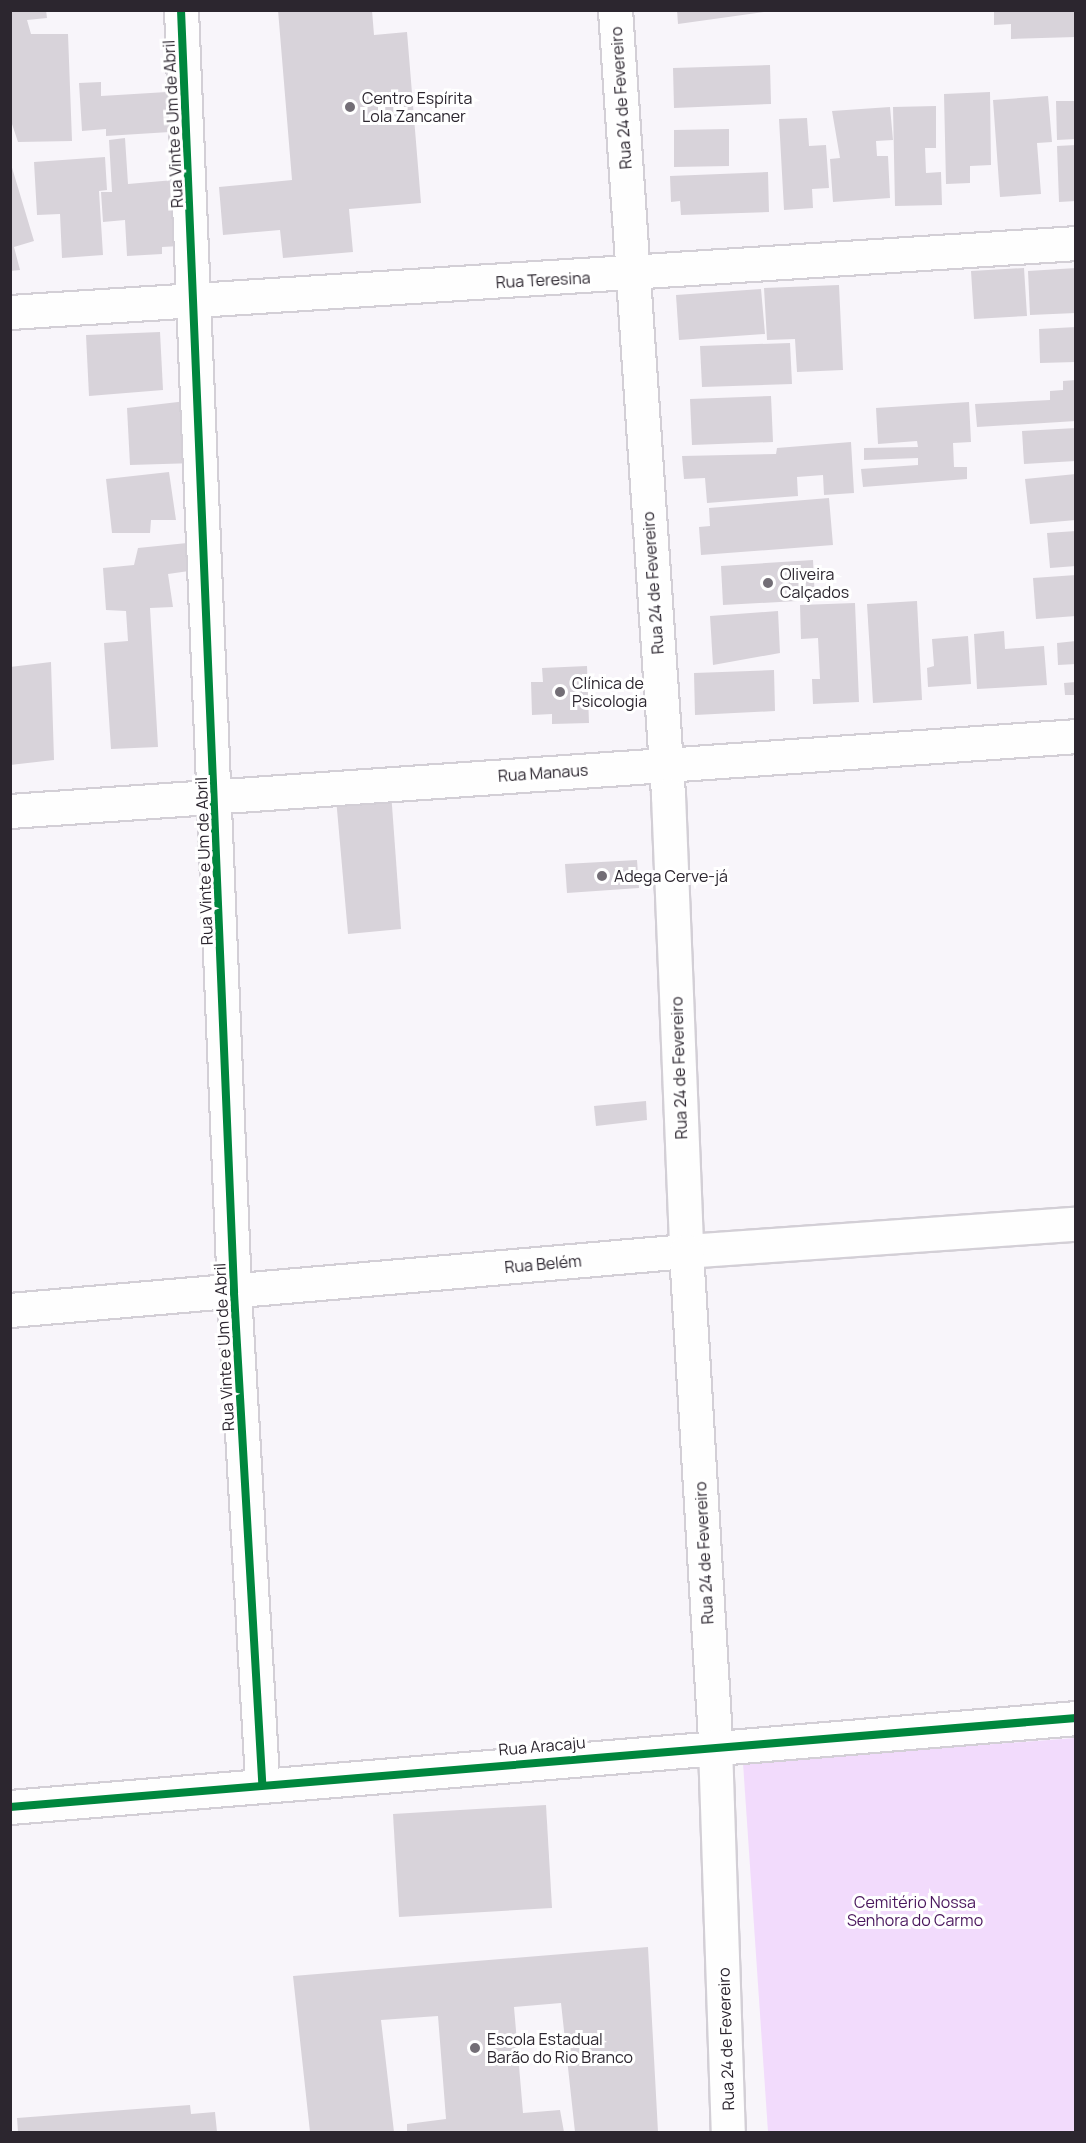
<!DOCTYPE html>
<meta charset="utf-8">
<style>
body{margin:0}
#map{position:relative;width:1086px;height:2143px;overflow:hidden;background:#f8f5fa;font-family:Manrope,sans-serif}
div>[style]{position:absolute}
.green>*{inset:0;background:#f2dbfc}
.building>*{inset:0;background:#d8d3da}
.roads{filter:drop-shadow(2px 0 #d3cfd6) drop-shadow(-2px 0 #d3cfd6) drop-shadow(0 2px #d3cfd6) drop-shadow(0 -2px #d3cfd6)}
.minor>*{height:33px;margin:-16.5px;padding:0 16.5px;transform-origin:16.5px;border-radius:16.5px;background:#fefefe}
.major>*{height:33px;margin:-16.5px;padding:0 16.5px;transform-origin:16.5px;border-radius:16.5px;background:#fefefe}
.cycleway>*{height:8px;margin:-4px;padding:0 4px;transform-origin:4px;border-radius:4px;background:#00873e}
.dots>*{width:16px;height:16px;translate:-50% -50%;box-sizing:border-box;border:3px solid #fff;border-radius:50%}
span{translate:-50% -50%;white-space:nowrap;text-align:center;line-height:1.15;-webkit-text-stroke:6px #fff;paint-order:stroke}
.poi-label{font-size:16px;color:#2c262f}
.left{translate:0 -50%;text-align:left}
.street-label{font-size:16px;color:#2c262f}
.park-label{font-size:16px;color:#4a175d}
.frame{position:absolute;inset:0;border:12px solid #2c262f;pointer-events:none}
</style>
<div id="map">
<div class="green">
<i style="clip-path:polygon(1075px 1738px,1075px 2132px,768px 2132px,743px 1763px)"></i>
</div>
<div class="building">
<i style="clip-path:polygon(10px 10px,46px 10px,47px 18px,27px 20px,31px 34px,68px 34px,72px 141px,18px 142px,10px 118px)"></i>
<i style="clip-path:polygon(278px 10px,372px 10px,374px 35px,407px 32px,421px 203px,349px 209px,353px 252px,283px 258px,280px 230px,223px 235px,219px 187px,292px 180px)"></i>
<i style="clip-path:polygon(677px 10px,764px 10px,764px 12px,678px 24px)"></i>
<i style="clip-path:polygon(994px 10px,1076px 10px,1076px 37px,1011px 39px,1011px 24px,994px 25px)"></i>
<i style="clip-path:polygon(770px 65px,771px 104px,674px 108px,673px 68px)"></i>
<i style="clip-path:polygon(101px 82px,101px 96px,167px 92px,170px 132px,106px 136px,106px 129px,82px 131px,79px 83px)"></i>
<i style="clip-path:polygon(990px 92px,991px 165px,970px 166px,970px 183px,946px 184px,944px 94px)"></i>
<i style="clip-path:polygon(1048px 96px,1052px 142px,1037px 143px,1041px 194px,1000px 197px,993px 100px)"></i>
<i style="clip-path:polygon(1056px 101px,1076px 101px,1076px 139px,1057px 140px)"></i>
<i style="clip-path:polygon(936px 106px,936px 148px,925px 148px,926px 173px,941px 172px,942px 205px,895px 206px,893px 107px)"></i>
<i style="clip-path:polygon(890px 107px,893px 140px,876px 141px,877px 156px,888px 156px,890px 198px,833px 202px,830px 159px,840px 158px,832px 111px)"></i>
<i style="clip-path:polygon(807px 118px,809px 146px,826px 145px,829px 188px,812px 189px,813px 208px,784px 210px,779px 119px)"></i>
<i style="clip-path:polygon(729px 129px,729px 166px,674px 167px,674px 130px)"></i>
<i style="clip-path:polygon(125px 138px,128px 184px,174px 180px,180px 246px,162px 247px,162px 254px,127px 256px,125px 220px,103px 222px,101px 192px,112px 192px,109px 140px)"></i>
<i style="clip-path:polygon(1076px 145px,1076px 201px,1059px 202px,1057px 146px)"></i>
<i style="clip-path:polygon(105px 157px,107px 190px,99px 191px,103px 255px,62px 258px,60px 214px,37px 215px,34px 162px)"></i>
<i style="clip-path:polygon(10px 161px,34px 241px,14px 247px,20px 270px,10px 271px)"></i>
<i style="clip-path:polygon(768px 172px,769px 212px,681px 215px,680px 201px,671px 202px,670px 176px)"></i>
<i style="clip-path:polygon(1024px 268px,1027px 316px,974px 319px,971px 271px)"></i>
<i style="clip-path:polygon(1076px 268px,1076px 313px,1030px 315px,1028px 271px)"></i>
<i style="clip-path:polygon(839px 285px,843px 370px,797px 372px,795px 339px,767px 340px,764px 288px)"></i>
<i style="clip-path:polygon(761px 289px,765px 334px,679px 340px,676px 295px)"></i>
<i style="clip-path:polygon(1076px 327px,1076px 362px,1040px 363px,1039px 329px)"></i>
<i style="clip-path:polygon(160px 332px,163px 390px,89px 396px,86px 335px)"></i>
<i style="clip-path:polygon(790px 343px,792px 384px,702px 387px,700px 346px)"></i>
<i style="clip-path:polygon(1076px 380px,1076px 421px,977px 427px,975px 404px,1050px 400px,1050px 391px,1063px 390px,1063px 381px)"></i>
<i style="clip-path:polygon(771px 396px,773px 442px,692px 445px,690px 399px)"></i>
<i style="clip-path:polygon(195px 400px,196px 463px,130px 465px,127px 408px)"></i>
<i style="clip-path:polygon(969px 402px,971px 442px,953px 443px,954px 467px,967px 467px,967px 479px,863px 487px,861px 469px,918px 465px,918px 458px,864px 460px,864px 448px,918px 447px,917px 441px,878px 444px,876px 408px)"></i>
<i style="clip-path:polygon(1076px 428px,1076px 461px,1024px 464px,1022px 431px)"></i>
<i style="clip-path:polygon(851px 442px,854px 493px,824px 495px,823px 475px,797px 477px,798px 496px,707px 503px,705px 478px,684px 479px,682px 456px,776px 454px,777px 448px)"></i>
<i style="clip-path:polygon(169px 472px,176px 520px,151px 520px,150px 533px,112px 533px,106px 479px)"></i>
<i style="clip-path:polygon(1076px 474px,1076px 520px,1030px 524px,1025px 479px)"></i>
<i style="clip-path:polygon(829px 498px,833px 545px,701px 555px,699px 527px,710px 526px,709px 508px)"></i>
<i style="clip-path:polygon(1076px 531px,1076px 566px,1050px 568px,1047px 533px)"></i>
<i style="clip-path:polygon(197px 542px,196px 570px,168px 574px,173px 607px,150px 608px,158px 747px,111px 749px,104px 643px,128px 641px,126px 611px,106px 610px,103px 568px,134px 565px,138px 548px)"></i>
<i style="clip-path:polygon(813px 560px,815px 600px,723px 605px,721px 566px)"></i>
<i style="clip-path:polygon(1076px 575px,1076px 616px,1036px 619px,1033px 578px)"></i>
<i style="clip-path:polygon(917px 601px,922px 700px,873px 703px,867px 604px)"></i>
<i style="clip-path:polygon(855px 603px,859px 702px,813px 704px,812px 679px,820px 679px,818px 638px,801px 639px,800px 605px)"></i>
<i style="clip-path:polygon(778px 611px,780px 653px,713px 665px,710px 616px)"></i>
<i style="clip-path:polygon(1004px 631px,1005px 649px,1044px 646px,1047px 685px,977px 689px,974px 634px)"></i>
<i style="clip-path:polygon(968px 636px,971px 684px,928px 687px,927px 668px,934px 666px,932px 639px)"></i>
<i style="clip-path:polygon(1076px 641px,1076px 664px,1058px 665px,1057px 643px)"></i>
<i style="clip-path:polygon(51px 662px,54px 760px,10px 765px,10px 667px)"></i>
<i style="clip-path:polygon(587px 666px,589px 723px,552px 724px,552px 714px,532px 715px,531px 682px,543px 682px,542px 668px)"></i>
<i style="clip-path:polygon(774px 670px,775px 711px,695px 715px,694px 673px)"></i>
<i style="clip-path:polygon(1076px 682px,1076px 695px,1065px 695px,1064px 683px)"></i>
<i style="clip-path:polygon(391px 792px,401px 929px,348px 934px,336px 798px)"></i>
<i style="clip-path:polygon(637px 860px,639px 888px,567px 893px,565px 864px)"></i>
<i style="clip-path:polygon(646px 1101px,647px 1120px,596px 1126px,594px 1106px)"></i>
<i style="clip-path:polygon(546px 1805px,552px 1908px,399px 1917px,393px 1814px)"></i>
<i style="clip-path:polygon(648px 1947px,658px 2132px,575px 2132px,561px 2003px,514px 2007px,523px 2113px,560px 2110px,564px 2132px,407px 2132px,407px 2124px,446px 2119px,438px 2016px,381px 2020px,394px 2132px,310px 2132px,293px 1976px)"></i>
<i style="clip-path:polygon(190px 2105px,191px 2114px,215px 2112px,217px 2132px,18px 2132px,17px 2118px)"></i>
</div>
<div class="roads">
<div class="minor">
<i style="left:181px;top:10px;width:1284px;rotate:87.63deg"></i>
<i style="left:234px;top:1293px;width:491px;rotate:86.7deg"></i>
<i style="left:10px;top:312px;width:1068px;rotate:-3.7deg"></i>
<i style="left:10px;top:811px;width:1069px;rotate:-4.02deg"></i>
<i style="left:10px;top:1310px;width:679px;rotate:-4.99deg"></i>
<i style="left:686px;top:1251px;width:391px;rotate:-4deg"></i>
<i style="left:10px;top:1807px;width:1070px;rotate:-4.77deg"></i>
</div>
<div class="major">
<i style="left:615px;top:10px;width:787px;rotate:86.14deg"></i>
<i style="left:668px;top:795px;width:456px;rotate:87.7deg"></i>
<i style="left:686px;top:1251px;width:496px;rotate:86.6deg"></i>
<i style="left:715px;top:1746px;width:386px;rotate:88.1deg"></i>
</div>
</div>
<div class="cycleway">
<i style="left:181px;top:10px;width:1284px;rotate:87.63deg"></i>
<i style="left:234px;top:1293px;width:491px;rotate:86.7deg"></i>
<i style="left:10px;top:1807px;width:1070px;rotate:-4.77deg"></i>
</div>
<div class="dots">
<i style="left:350px;top:107px;background:#736e76"></i>
<i style="left:768px;top:583px;background:#736e76"></i>
<i style="left:560px;top:692px;background:#736e76"></i>
<i style="left:602px;top:876px;background:#736e76"></i>
<i style="left:475px;top:2048px;background:#736e76"></i>
</div>
<div class="poi-label">
<span class="left" style="left:362px;top:107px">Centro Espírita<br>Lola Zancaner</span>
<span class="left" style="left:780px;top:583px">Oliveira<br>Calçados</span>
<span class="left" style="left:572px;top:692px">Clínica de<br>Psicologia</span>
<span class="left" style="left:614px;top:876px">Adega Cerve-já</span>
<span class="left" style="left:487px;top:2048px">Escola Estadual<br>Barão do Rio Branco</span>
</div>
<div class="street-label">
<span style="left:621px;top:98px;rotate:-94deg">Rua 24 de Fevereiro</span>
<span style="left:173px;top:124px;rotate:-93deg">Rua Vinte e Um de Abril</span>
<span style="left:543px;top:280px;rotate:-3deg">Rua Teresina</span>
<span style="left:653px;top:583px;rotate:-94deg">Rua 24 de Fevereiro</span>
<span style="left:543px;top:773px;rotate:-4deg">Rua Manaus</span>
<span style="left:204px;top:861px;rotate:-92deg">Rua Vinte e Um de Abril</span>
<span style="left:679px;top:1068px;rotate:-92deg">Rua 24 de Fevereiro</span>
<span style="left:543px;top:1264px;rotate:-5deg">Rua Belém</span>
<span style="left:224px;top:1347px;rotate:-93deg">Rua Vinte e Um de Abril</span>
<span style="left:704px;top:1553px;rotate:-93deg">Rua 24 de Fevereiro</span>
<span style="left:542px;top:1746px;rotate:-5deg">Rua Aracaju</span>
<span style="left:726px;top:2039px;rotate:-92deg">Rua 24 de Fevereiro</span>
</div>
<div class="park-label">
<span style="left:915px;top:1911px">Cemitério Nossa<br>Senhora do Carmo</span>
</div>
<div class="frame"></div>
</div>
